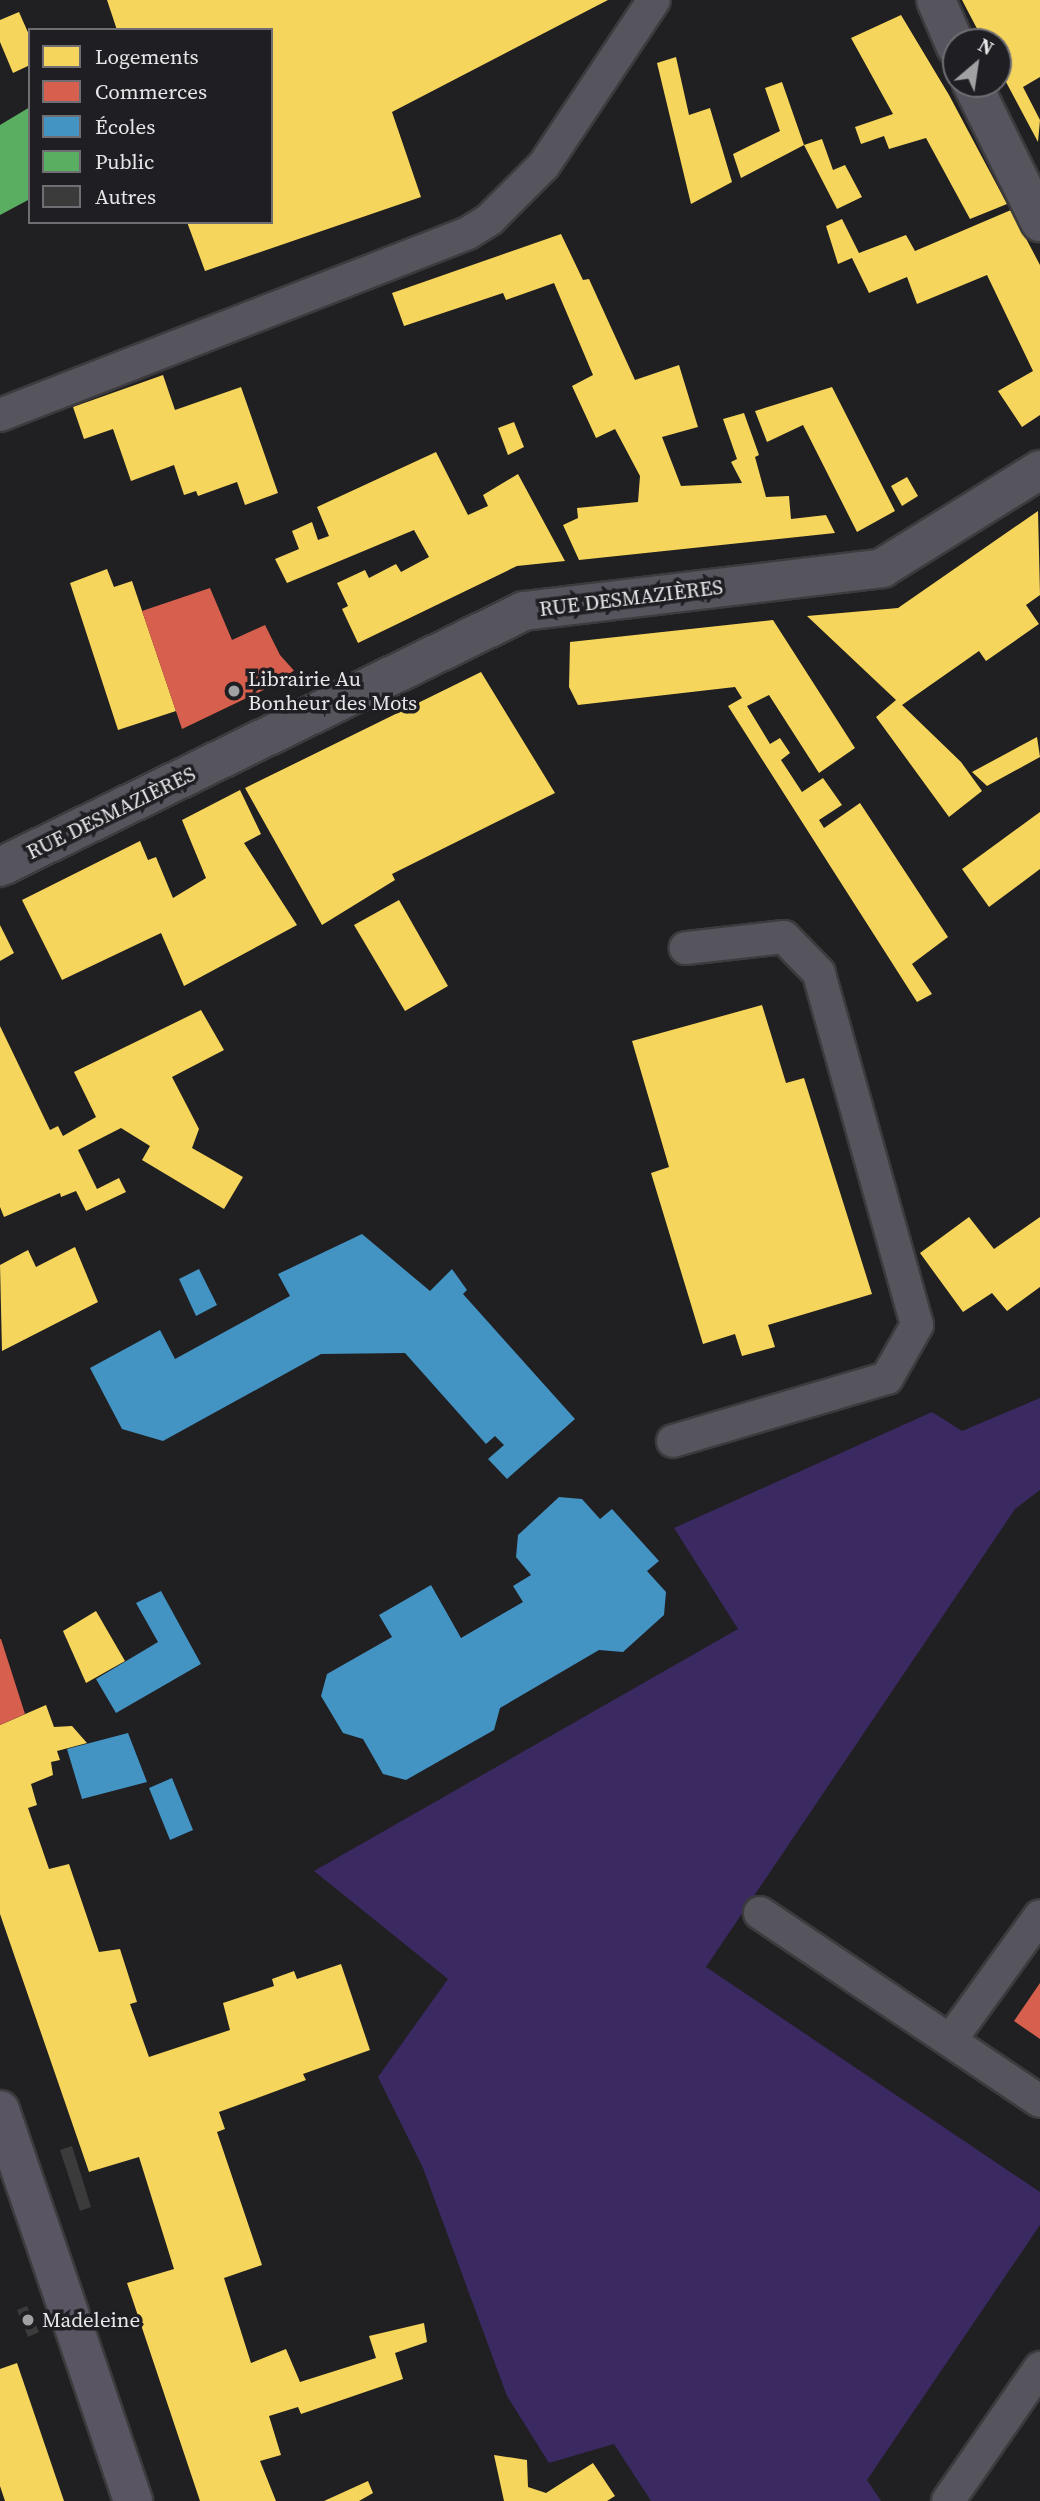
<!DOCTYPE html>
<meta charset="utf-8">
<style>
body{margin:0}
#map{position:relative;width:1040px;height:2501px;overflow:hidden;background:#201f21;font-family:"Source Serif 4",serif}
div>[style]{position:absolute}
.green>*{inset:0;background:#3b2961}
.homes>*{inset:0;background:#f6d55c}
.shops>*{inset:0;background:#d6604d}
.schools>*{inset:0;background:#4393c3}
.public>*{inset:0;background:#5aae61}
.building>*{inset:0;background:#3b3b3c}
.roads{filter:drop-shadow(2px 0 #3c3b3d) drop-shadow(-2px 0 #3c3b3d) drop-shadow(0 2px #3c3b3d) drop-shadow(0 -2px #3c3b3d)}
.lane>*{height:32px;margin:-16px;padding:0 16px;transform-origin:16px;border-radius:16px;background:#56545d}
.street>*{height:38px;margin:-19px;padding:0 19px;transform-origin:19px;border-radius:19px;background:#56545d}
.secondary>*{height:38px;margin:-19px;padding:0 19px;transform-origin:19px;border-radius:19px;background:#595562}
.dots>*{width:19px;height:19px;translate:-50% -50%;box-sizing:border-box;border:4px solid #1f1e22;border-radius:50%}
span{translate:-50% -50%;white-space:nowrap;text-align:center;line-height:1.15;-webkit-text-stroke:7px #1f1e22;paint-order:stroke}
.street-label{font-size:21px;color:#e7e7ea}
.poi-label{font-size:21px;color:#e7e7ea}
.left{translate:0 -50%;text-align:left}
.legend{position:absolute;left:28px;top:28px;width:245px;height:196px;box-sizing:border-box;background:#1f1e22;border:2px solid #6f6e72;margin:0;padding:9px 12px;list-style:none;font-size:21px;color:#e7e7ea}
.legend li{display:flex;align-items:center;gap:14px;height:35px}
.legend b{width:35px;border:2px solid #6f6e72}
.north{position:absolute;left:942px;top:28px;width:70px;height:70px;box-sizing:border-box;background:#1f1e22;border:2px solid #6f6e72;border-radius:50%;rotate:29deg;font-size:19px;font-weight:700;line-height:28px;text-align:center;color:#e7e7ea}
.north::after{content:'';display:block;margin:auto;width:24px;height:32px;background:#a1a1a4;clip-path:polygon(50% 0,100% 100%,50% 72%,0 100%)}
</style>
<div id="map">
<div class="green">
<i style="clip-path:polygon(1040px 1398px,1040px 1490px,1015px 1509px,706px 1967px,1040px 2192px,1040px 2225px,867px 2480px,881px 2501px,651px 2501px,614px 2444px,549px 2463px,507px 2396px,423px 2168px,378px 2077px,448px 1979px,314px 1871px,738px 1629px,674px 1528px,932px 1412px,962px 1431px)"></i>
</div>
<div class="homes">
<i style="clip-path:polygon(107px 0,608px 0,392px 112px,421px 197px,205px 271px,187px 222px,271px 222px,271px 30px,117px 30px)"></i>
<i style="clip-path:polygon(962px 0,1040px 0,1040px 77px,1023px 87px,1040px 120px,1038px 142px,998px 67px,998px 42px,984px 42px)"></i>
<i style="clip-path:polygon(19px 12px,30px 37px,30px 65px,13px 73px,0 42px,0 20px)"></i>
<i style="clip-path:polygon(901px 15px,949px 95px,1007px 204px,970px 219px,926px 138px,889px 149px,884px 136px,861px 144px,855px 127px,893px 114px,851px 38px)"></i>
<i style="clip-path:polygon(676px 57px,689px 115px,710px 108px,732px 182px,691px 204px,657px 63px)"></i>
<i style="clip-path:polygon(782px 82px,804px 145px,822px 139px,833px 170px,845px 165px,862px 197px,837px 209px,804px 145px,741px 178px,733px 154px,780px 131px,765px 88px)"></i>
<i style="clip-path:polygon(1011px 210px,1040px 265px,1040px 415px,1022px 427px,998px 391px,1033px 371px,987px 275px,917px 304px,907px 277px,869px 293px,852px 258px,838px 264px,826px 226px,842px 219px,859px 253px,906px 235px,915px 251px)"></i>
<i style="clip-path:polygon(561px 234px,583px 280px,589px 279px,635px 380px,679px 365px,698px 427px,662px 437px,681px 486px,742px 483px,731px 462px,737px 459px,723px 419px,744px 413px,759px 455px,755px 457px,766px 497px,789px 496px,791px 519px,826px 515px,835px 533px,579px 560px,563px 525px,578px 518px,577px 508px,638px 502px,640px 476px,615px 429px,596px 438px,572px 386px,593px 375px,554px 283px,506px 300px,503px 293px,404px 326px,392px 293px)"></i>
<i style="clip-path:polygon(163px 375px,175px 410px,241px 387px,278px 493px,245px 505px,237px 482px,198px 496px,196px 491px,184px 495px,174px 465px,131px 481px,113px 429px,84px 439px,73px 407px)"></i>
<i style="clip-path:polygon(832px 387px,895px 511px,857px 532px,803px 425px,767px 442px,755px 411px)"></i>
<i style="clip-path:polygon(514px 422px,524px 447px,508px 455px,498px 428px)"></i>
<i style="clip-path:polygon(436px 452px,468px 515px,488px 506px,483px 495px,518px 474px,565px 561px,517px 566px,358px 643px,342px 609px,348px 606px,337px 583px,365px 570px,369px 578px,396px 564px,401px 572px,429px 557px,414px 530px,287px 583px,275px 559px,299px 549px,292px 531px,312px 522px,318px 540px,329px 536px,317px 507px)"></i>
<i style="clip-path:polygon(907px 477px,918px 496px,902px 506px,891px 486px)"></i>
<i style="clip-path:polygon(1038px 511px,1040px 595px,1026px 605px,1039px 624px,986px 661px,979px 651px,902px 705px,961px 762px,982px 791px,949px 817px,876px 717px,896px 700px,807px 616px,898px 608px)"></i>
<i style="clip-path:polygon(107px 569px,114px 587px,132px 581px,176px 711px,118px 730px,70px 583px)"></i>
<i style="clip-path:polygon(773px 620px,855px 748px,819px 773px,769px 695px,747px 706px,770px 744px,780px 738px,790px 753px,781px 760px,802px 792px,823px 778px,842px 805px,819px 820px,824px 828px,860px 803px,948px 937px,912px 964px,932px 994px,917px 1002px,728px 706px,742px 698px,735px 687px,578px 705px,569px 687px,570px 642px)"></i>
<i style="clip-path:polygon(481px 672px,555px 793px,392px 874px,395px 880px,322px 925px,245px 788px)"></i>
<i style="clip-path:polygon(1037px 737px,1040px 757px,987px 786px,972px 772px)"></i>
<i style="clip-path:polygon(240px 790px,261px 834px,244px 843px,297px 925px,184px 986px,161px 933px,62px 980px,22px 900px,140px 841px,148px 860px,156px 857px,173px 898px,206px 878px,182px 820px)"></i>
<i style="clip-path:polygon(1040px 812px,1040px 869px,989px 907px,962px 869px)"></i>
<i style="clip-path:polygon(399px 900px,448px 986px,405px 1011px,354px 925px)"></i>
<i style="clip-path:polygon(0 925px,14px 953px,0 961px)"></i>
<i style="clip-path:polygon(762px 1005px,786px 1083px,804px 1078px,872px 1294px,768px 1325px,775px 1347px,742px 1356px,735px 1334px,703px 1344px,651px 1173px,669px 1167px,632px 1041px)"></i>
<i style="clip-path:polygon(201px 1010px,224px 1050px,172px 1077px,199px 1129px,192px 1148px,243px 1177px,224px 1209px,142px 1160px,150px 1146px,121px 1128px,78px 1150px,97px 1189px,119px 1178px,126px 1192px,86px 1211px,76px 1191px,61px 1197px,60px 1193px,4px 1217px,0 1207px,0 1026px,50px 1130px,58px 1126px,63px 1136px,96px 1117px,74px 1072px)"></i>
<i style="clip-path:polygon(969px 1217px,994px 1249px,1040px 1217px,1040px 1287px,1007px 1311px,992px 1293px,963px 1312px,920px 1253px)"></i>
<i style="clip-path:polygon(75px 1247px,98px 1302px,2px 1351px,0 1265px,28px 1250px,36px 1267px)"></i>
<i style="clip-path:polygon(96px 1611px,125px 1661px,86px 1683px,63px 1631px)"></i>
<i style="clip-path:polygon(46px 1705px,54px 1727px,72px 1726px,87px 1743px,57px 1751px,60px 1760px,51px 1762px,53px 1775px,31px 1784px,37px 1805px,28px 1808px,49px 1869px,69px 1864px,99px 1952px,120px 1949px,137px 2002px,130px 2004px,149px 2057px,230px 2030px,223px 2003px,274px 1986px,272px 1979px,294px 1971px,297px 1979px,341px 1964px,370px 2050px,303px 2074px,306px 2080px,219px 2112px,225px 2129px,217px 2132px,262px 2265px,224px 2278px,251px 2363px,286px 2349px,300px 2382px,376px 2358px,369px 2336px,424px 2323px,427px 2342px,395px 2353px,403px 2379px,301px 2414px,298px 2407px,269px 2416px,281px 2455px,260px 2461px,276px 2501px,200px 2501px,127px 2283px,174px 2269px,139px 2157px,89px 2172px,0 1914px,0 1725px)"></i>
<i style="clip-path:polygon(17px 2363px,64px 2501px,5px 2501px,0 2486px,0 2369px)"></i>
<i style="clip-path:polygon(494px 2455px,527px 2460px,528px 2487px,546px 2493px,593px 2463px,615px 2496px,607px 2501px,504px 2501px)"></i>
<i style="clip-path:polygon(368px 2481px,373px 2493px,359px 2501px,324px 2501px)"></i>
</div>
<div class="shops">
<i style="clip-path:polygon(210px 588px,232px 640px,265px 625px,280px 655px,297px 674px,182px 729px,142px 611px)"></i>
<i style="clip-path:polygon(1px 1639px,25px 1714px,0 1725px,0 1639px)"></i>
<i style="clip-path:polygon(1040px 1983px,1040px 2039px,1014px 2021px)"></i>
</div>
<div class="schools">
<i style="clip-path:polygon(362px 1234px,430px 1291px,452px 1269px,467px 1290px,463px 1294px,575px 1419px,507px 1479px,488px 1459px,504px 1445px,495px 1436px,486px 1444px,405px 1353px,321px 1354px,163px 1441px,122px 1429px,90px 1368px,160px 1330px,175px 1359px,290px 1296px,278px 1274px)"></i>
<i style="clip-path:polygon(199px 1269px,217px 1305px,196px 1316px,179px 1279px)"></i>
<i style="clip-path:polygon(559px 1497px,582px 1499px,600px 1519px,612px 1509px,659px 1561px,647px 1571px,666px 1592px,664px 1615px,623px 1652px,599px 1650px,500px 1708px,494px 1730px,406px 1780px,383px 1774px,363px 1739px,343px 1733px,321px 1696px,327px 1674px,392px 1637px,379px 1615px,431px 1585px,461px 1638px,523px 1602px,513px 1586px,531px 1575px,516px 1557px,518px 1535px)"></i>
<i style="clip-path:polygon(161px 1591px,201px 1664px,116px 1713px,96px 1679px,158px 1642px,136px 1603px)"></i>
<i style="clip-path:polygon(128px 1733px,147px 1782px,82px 1799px,67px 1749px)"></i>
<i style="clip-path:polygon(172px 1778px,193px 1830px,170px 1840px,149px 1788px)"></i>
</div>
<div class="public">
<i style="clip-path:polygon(30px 107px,30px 199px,0 215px,0 125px)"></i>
</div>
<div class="building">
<i style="clip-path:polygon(72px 2146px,91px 2207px,80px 2211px,60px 2150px)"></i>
<i style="clip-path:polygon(27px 2306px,39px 2332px,28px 2337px,17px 2310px)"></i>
</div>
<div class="roads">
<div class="lane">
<i style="left:0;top:415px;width:502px;rotate:-21.25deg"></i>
<i style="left:468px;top:233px;width:26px;rotate:-32deg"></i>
<i style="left:490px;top:219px;width:76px;rotate:-45deg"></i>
<i style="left:544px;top:165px;width:198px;rotate:-56.3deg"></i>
<i style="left:673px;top:1441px;width:223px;rotate:-16.4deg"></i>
<i style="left:887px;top:1378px;width:61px;rotate:-60.5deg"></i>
<i style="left:917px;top:1325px;width:365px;rotate:-105.6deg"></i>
<i style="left:819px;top:973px;width:50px;rotate:-134.2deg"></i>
<i style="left:784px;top:937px;width:99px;rotate:173.6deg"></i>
<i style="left:760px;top:1913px;width:337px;rotate:33.9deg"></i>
<i style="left:952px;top:2038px;width:150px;rotate:-54.2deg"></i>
<i style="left:948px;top:2501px;width:162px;rotate:-55.3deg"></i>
</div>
<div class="street">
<i style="left:936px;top:0;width:51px;rotate:66.9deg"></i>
<i style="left:972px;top:84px;width:154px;rotate:63.8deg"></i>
<i style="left:0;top:867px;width:583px;rotate:-26.04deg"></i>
<i style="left:524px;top:611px;width:361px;rotate:-6.8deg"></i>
<i style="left:882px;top:568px;width:186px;rotate:-31.8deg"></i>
</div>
<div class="secondary">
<i style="left:0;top:2110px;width:413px;rotate:71.2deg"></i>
</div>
</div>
<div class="dots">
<i style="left:234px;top:691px;background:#a1a1a4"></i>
<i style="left:28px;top:2320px;background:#a1a1a4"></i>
</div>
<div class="street-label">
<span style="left:631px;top:598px;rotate:-7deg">RUE DESMAZIÈRES</span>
<span style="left:111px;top:813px;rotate:-26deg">RUE DESMAZIÈRES</span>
</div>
<div class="poi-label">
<span class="left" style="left:248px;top:691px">Librairie Au<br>Bonheur des Mots</span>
<span class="left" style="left:42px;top:2320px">Madeleine</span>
</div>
<ul class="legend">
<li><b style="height:19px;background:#f6d55c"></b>Logements</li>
<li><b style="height:19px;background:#d6604d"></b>Commerces</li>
<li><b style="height:19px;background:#4393c3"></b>Écoles</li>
<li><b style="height:19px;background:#5aae61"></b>Public</li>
<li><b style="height:19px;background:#3b3b3c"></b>Autres</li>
</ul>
<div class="north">N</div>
</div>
